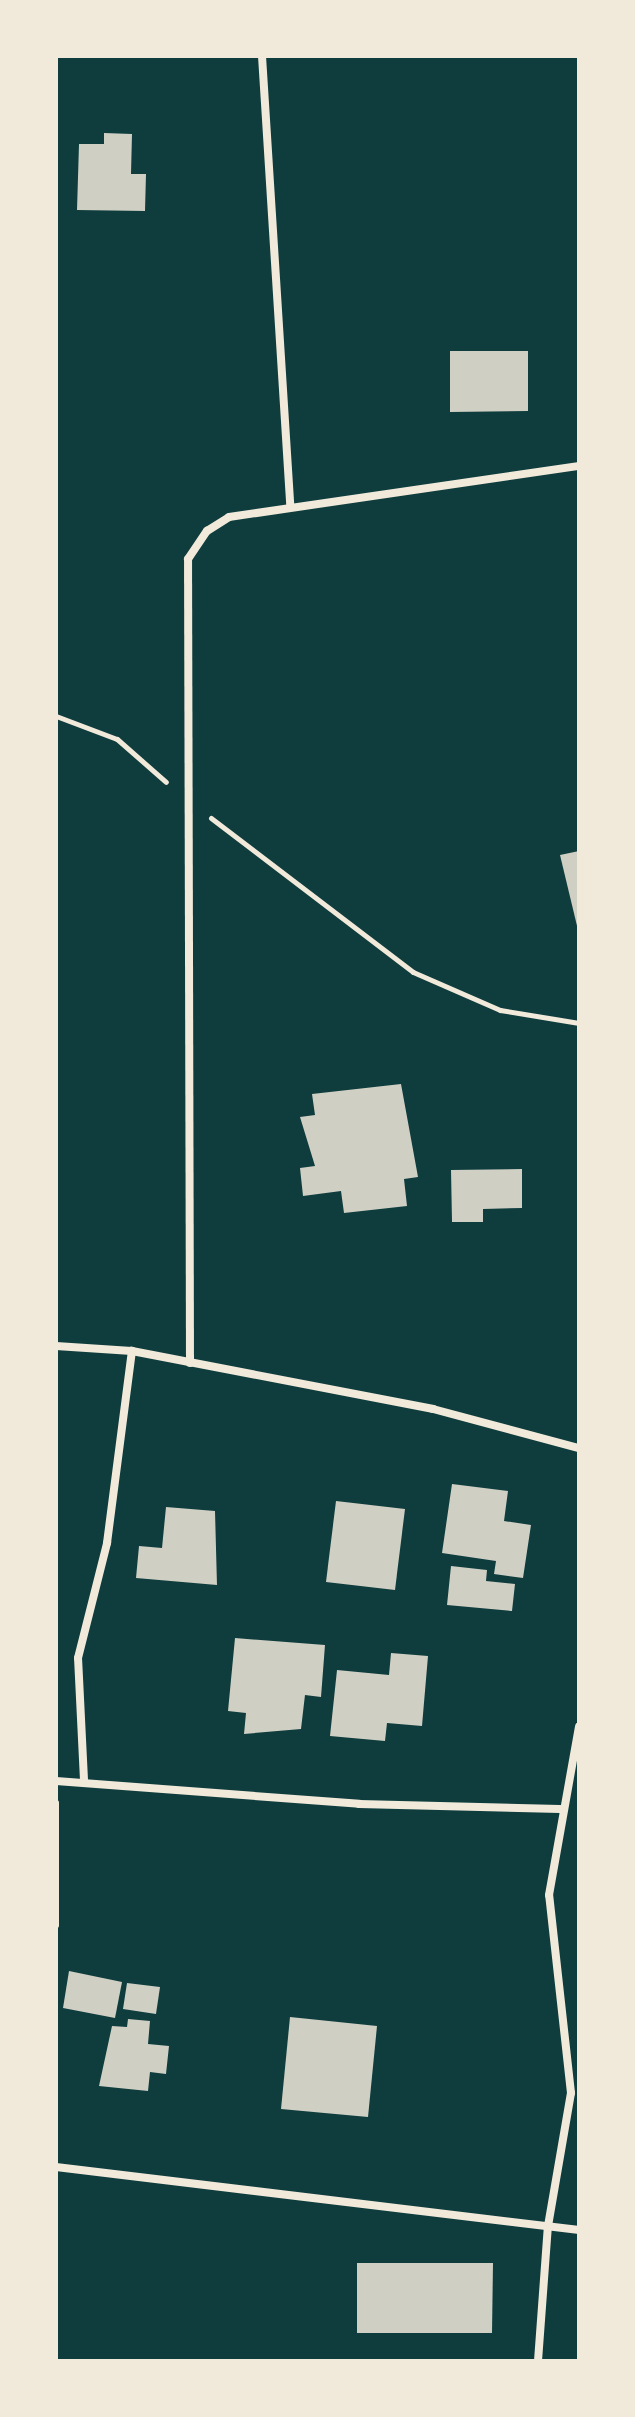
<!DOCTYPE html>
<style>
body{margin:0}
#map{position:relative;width:635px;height:2417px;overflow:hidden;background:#0f3d3e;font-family:"Fira Sans",sans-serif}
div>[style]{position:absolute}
.building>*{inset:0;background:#cfcfc3}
.path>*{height:5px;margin:-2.5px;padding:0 2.5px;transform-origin:2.5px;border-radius:2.5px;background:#f1e9da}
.minor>*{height:8px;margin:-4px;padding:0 4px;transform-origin:4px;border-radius:4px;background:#f1e9da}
span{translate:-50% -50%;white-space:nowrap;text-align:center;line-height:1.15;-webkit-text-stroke:6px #f1e9da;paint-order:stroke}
.frame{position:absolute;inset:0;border:58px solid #f1e9da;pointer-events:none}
</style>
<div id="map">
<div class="building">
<i style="clip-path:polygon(104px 133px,132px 134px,131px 174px,146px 174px,145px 211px,77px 210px,79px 144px,104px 144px)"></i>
<i style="clip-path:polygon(450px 351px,528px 351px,528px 411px,450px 412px)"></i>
<i style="clip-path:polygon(579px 851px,579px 930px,578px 930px,560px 855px)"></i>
<i style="clip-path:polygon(401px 1084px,418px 1177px,404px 1179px,407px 1206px,344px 1213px,341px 1191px,303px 1196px,300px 1168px,315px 1166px,300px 1117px,315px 1115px,312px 1094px)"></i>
<i style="clip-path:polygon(522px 1169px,522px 1208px,483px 1209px,483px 1222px,452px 1222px,451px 1170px)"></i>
<i style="clip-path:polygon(452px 1484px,508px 1491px,504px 1521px,531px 1525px,523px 1578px,494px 1574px,496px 1561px,442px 1553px)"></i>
<i style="clip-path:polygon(336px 1501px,405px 1509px,395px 1590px,326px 1582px)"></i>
<i style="clip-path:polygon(166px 1507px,215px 1511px,217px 1585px,136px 1578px,139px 1546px,162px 1548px)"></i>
<i style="clip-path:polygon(451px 1566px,487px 1570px,486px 1581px,515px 1584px,512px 1611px,447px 1605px)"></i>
<i style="clip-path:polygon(235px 1638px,325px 1645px,321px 1697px,305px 1695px,301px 1729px,244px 1734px,246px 1713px,228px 1711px)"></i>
<i style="clip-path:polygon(391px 1653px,428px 1656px,422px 1726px,387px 1723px,385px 1741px,330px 1736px,337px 1670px,389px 1675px)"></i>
<i style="clip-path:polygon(69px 1971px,122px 1982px,115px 2018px,63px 2008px)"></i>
<i style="clip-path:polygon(127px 1983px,160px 1987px,156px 2014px,123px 2009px)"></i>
<i style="clip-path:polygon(290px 2017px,377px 2026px,368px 2117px,281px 2109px)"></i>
<i style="clip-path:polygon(128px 2019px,150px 2021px,148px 2044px,169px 2046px,166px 2074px,150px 2072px,148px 2091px,99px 2086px,112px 2026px,127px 2027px)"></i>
<i style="clip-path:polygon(357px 2263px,493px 2263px,492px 2333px,357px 2333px)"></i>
</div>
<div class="path">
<i style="left:56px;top:716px;width:65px;rotate:20.7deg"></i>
<i style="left:117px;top:739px;width:65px;rotate:41.3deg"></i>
<i style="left:211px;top:818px;width:254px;rotate:37.3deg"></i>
<i style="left:413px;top:972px;width:95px;rotate:23.6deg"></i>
<i style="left:500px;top:1010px;width:80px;rotate:9.3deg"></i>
<i style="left:56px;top:1925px;width:123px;rotate:-90deg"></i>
</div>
<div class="minor">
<i style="left:262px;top:56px;width:452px;rotate:86.4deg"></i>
<i style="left:56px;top:1346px;width:76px;rotate:3.8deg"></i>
<i style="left:132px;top:1351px;width:307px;rotate:10.9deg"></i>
<i style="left:433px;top:1409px;width:151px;rotate:15deg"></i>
<i style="left:190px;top:1363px;width:804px;rotate:-90.14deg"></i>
<i style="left:188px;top:559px;width:34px;rotate:-56deg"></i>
<i style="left:207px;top:531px;width:26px;rotate:-32deg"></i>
<i style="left:229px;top:517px;width:354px;rotate:-8.3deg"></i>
<i style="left:84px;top:1780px;width:122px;rotate:-92.8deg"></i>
<i style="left:78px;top:1658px;width:119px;rotate:-75.8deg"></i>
<i style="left:107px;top:1543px;width:194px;rotate:-82.6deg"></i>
<i style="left:56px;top:1781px;width:304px;rotate:4.3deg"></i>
<i style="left:359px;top:1804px;width:201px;rotate:1.4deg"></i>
<i style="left:56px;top:2167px;width:527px;rotate:6.87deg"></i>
<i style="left:538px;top:2361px;width:135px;rotate:-85.8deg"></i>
<i style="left:548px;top:2226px;width:135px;rotate:-80.2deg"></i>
<i style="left:571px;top:2093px;width:199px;rotate:-96.3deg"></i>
<i style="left:549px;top:1895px;width:171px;rotate:-79.9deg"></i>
</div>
<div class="frame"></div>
</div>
